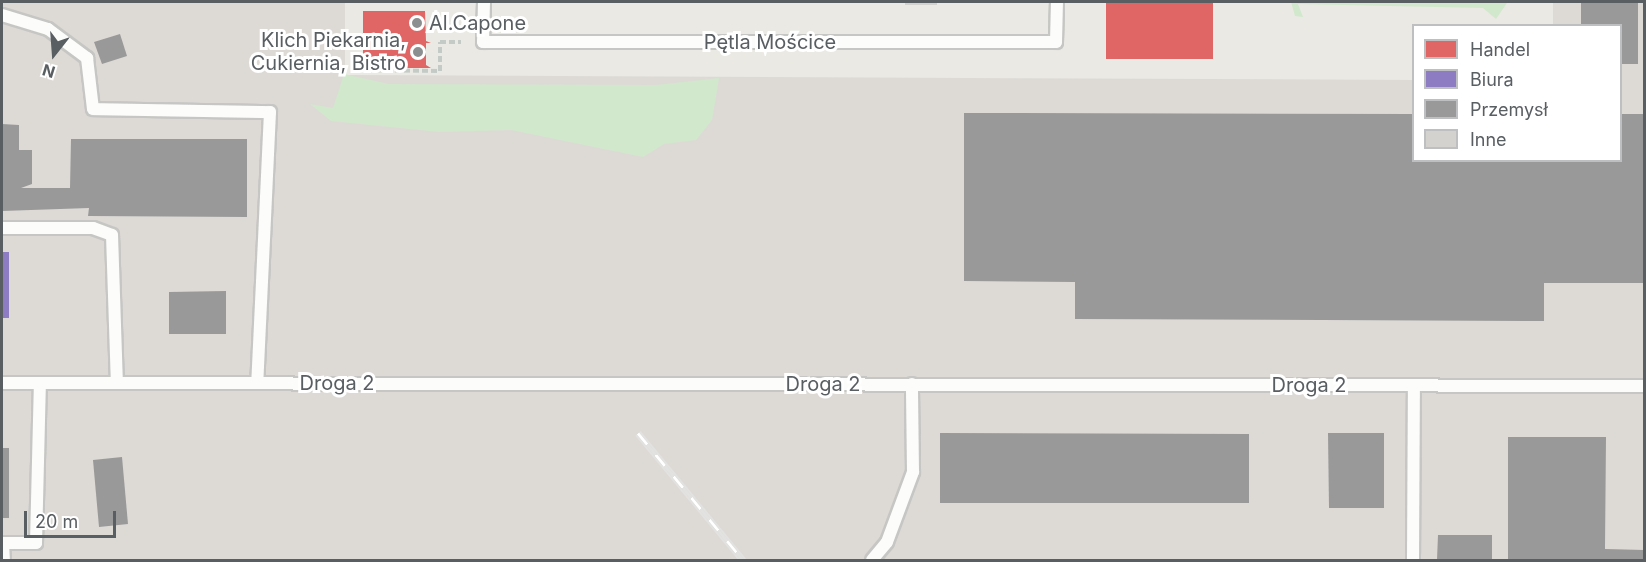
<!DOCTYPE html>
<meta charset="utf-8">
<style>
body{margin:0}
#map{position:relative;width:1646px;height:562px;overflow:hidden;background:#eae9e3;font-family:Inter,sans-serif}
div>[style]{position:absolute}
.industrial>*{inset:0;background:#dddad6}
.green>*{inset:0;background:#d1e8cc}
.shops>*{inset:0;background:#e06666}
.offices>*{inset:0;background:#8e7cc3}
.industry>*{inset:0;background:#999}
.building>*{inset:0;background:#d3d2ce}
.path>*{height:4px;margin-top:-2px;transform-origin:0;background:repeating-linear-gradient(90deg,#c4cbc7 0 6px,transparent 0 9px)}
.roads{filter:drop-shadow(2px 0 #c6c6c4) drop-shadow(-2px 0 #c6c6c4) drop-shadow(0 2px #c6c6c4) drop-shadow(0 -2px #c6c6c4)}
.service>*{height:12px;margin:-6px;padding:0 6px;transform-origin:6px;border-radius:6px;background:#fcfcfb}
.rail>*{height:7px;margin-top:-3.5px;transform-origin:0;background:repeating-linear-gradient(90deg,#fff 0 14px,#e2e2e1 0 28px);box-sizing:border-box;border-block:2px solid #e2e2e1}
.dots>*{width:16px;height:16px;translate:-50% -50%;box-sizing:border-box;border:3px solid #fff;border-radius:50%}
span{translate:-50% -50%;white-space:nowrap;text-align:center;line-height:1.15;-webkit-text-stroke:6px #fff;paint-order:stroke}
.poi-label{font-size:20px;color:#595e62}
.left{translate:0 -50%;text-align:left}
.right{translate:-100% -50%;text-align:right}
.street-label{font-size:20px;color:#595e62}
.frame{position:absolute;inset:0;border:3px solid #595e62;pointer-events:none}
.legend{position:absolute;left:1412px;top:24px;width:210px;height:138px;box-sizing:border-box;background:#fff;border:2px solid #bdbfc0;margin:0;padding:8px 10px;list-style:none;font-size:18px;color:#595e62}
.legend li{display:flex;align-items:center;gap:12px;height:30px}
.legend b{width:30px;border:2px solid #bdbfc0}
.north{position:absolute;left:24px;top:24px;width:60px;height:60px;-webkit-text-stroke:4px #fff;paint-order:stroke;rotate:197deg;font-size:16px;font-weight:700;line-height:24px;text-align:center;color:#595e62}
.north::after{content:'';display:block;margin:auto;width:21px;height:27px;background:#595e62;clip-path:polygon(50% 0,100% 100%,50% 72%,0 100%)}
.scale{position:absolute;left:24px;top:511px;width:92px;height:27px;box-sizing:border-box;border:3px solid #595e62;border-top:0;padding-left:8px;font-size:18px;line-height:21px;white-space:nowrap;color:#595e62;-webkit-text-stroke:4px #fff;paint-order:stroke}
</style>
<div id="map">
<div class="industrial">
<i style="clip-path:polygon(2px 2px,345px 2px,345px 75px,1413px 80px,1414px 160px,1620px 160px,1620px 26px,1553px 25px,1553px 2px,1644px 2px,1644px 560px,2px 560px)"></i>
</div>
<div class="green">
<i style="clip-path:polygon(1291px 2px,1507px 2px,1507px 3px,1496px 19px,1483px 8px,1298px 4px,1303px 17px,1295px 16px)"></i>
<i style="clip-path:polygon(344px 74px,389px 84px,656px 85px,719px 78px,712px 120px,696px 140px,664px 144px,643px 157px,511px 130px,439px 132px,331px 121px,310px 104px,333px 108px)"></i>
</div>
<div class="shops">
<i style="clip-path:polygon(1106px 2px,1213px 2px,1213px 59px,1106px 59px)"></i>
<i style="clip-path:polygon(363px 11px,425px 11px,426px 41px,431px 43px,426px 43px,426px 65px,431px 68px,363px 68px)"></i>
</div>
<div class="offices">
<i style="clip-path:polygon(2px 252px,9px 252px,9px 318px,2px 318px)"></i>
</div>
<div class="industry">
<i style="clip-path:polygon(1581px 2px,1638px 2px,1638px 64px,1620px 64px,1620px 26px,1581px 26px)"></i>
<i style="clip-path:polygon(120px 34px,127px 56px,102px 64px,94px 42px)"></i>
<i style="clip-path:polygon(964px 113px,1414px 114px,1414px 160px,1620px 160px,1620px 114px,1644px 114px,1644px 283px,1544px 283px,1544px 321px,1075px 319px,1075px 282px,964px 281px)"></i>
<i style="clip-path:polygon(2px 124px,19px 125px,19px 150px,32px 150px,32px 184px,21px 188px,70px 188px,71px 139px,247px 139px,247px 217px,88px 216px,89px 208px,2px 211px)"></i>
<i style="clip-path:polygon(226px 291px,226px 334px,169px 334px,169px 292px)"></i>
<i style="clip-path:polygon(940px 433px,1249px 434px,1249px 503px,940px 503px)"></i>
<i style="clip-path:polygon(1328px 433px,1384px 433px,1384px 508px,1329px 508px)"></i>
<i style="clip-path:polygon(1508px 437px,1606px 437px,1605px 549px,1644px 550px,1644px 560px,1508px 560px)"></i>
<i style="clip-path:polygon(2px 448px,9px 448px,9px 518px,2px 518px)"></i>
<i style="clip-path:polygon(122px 457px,128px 524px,99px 527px,93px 460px)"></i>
<i style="clip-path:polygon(1438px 535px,1492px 535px,1492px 560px,1437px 560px)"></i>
</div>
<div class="building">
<i style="clip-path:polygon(905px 2px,937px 2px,937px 5px,905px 5px)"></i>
</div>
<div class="path">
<i style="left:358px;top:62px;width:8px;rotate:83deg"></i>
<i style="left:359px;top:70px;width:81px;rotate:0.7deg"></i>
<i style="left:440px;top:71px;width:29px;rotate:-90deg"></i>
<i style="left:440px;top:42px;width:21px"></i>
</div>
<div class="roads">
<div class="service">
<i style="left:484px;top:2px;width:40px;rotate:91.4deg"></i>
<i style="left:483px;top:42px;width:573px"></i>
<i style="left:1056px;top:42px;width:40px;rotate:-88.6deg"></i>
<i style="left:2px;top:15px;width:48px;rotate:16.9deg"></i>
<i style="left:48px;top:29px;width:49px;rotate:36.6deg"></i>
<i style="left:87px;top:58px;width:51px;rotate:83.3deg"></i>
<i style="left:93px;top:109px;width:177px;rotate:1deg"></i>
<i style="left:270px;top:112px;width:271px;rotate:92.7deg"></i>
<i style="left:2px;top:228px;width:91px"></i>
<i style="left:93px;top:228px;width:20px;rotate:20deg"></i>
<i style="left:112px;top:235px;width:148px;rotate:88.1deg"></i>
<i style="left:2px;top:383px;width:1642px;rotate:0.1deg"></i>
<i style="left:2px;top:543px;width:34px"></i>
<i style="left:36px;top:543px;width:160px;rotate:-88.6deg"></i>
<i style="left:3px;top:543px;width:17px;rotate:87deg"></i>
<i style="left:872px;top:560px;width:23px;rotate:-50deg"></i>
<i style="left:887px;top:542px;width:75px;rotate:-69.6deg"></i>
<i style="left:913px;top:472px;width:88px;rotate:-90.7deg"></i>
<i style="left:1413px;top:560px;width:175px;rotate:-89.7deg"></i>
</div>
</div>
<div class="rail">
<i style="left:638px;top:433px;width:165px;rotate:50.4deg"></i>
</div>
<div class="dots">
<i style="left:417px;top:23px;background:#8c8f8f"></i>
<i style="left:418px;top:52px;background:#8c8f8f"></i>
</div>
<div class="poi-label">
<span class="left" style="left:429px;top:23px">Al.Capone</span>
<span class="right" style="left:406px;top:52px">Klich Piekarnia,<br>Cukiernia, Bistro</span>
</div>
<div class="street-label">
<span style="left:770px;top:42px">Pętla Mościce</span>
<span style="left:337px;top:383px">Droga 2</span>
<span style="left:823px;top:384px">Droga 2</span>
<span style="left:1309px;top:385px">Droga 2</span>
</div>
<div class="frame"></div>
<ul class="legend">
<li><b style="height:16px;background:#e06666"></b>Handel</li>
<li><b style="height:16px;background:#8e7cc3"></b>Biura</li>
<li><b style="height:16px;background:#999"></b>Przemysł</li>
<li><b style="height:16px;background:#d3d2ce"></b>Inne</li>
</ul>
<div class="north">N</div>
<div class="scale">20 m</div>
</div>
